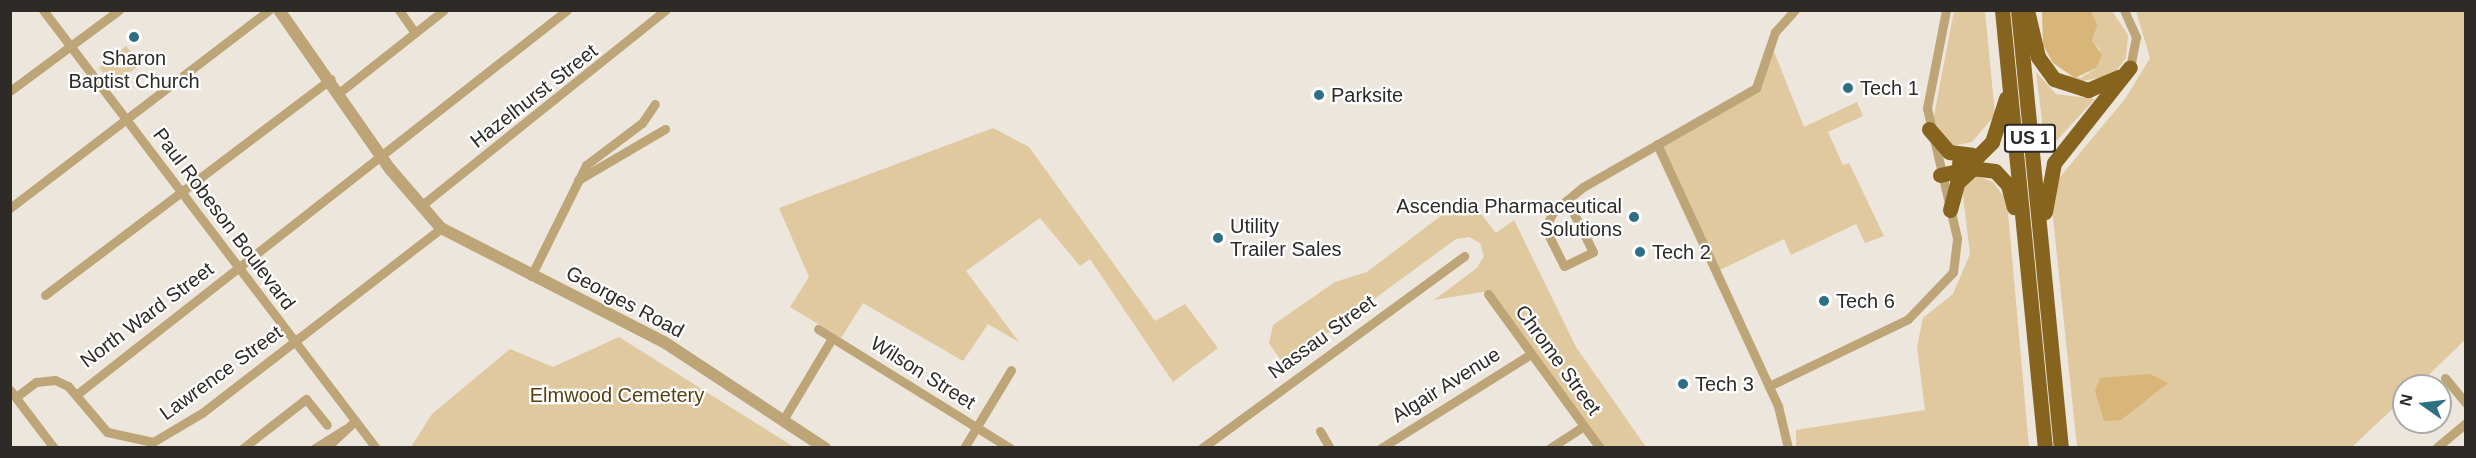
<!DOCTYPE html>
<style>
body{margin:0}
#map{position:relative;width:2476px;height:458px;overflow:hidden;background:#ece6dc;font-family:Arial,sans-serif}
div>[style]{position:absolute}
.green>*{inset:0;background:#e0c89f}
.water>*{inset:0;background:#d8b578}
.minor>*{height:9px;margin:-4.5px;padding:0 4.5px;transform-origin:4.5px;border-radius:4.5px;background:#bea578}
.tertiary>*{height:12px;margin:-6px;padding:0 6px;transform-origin:6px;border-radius:6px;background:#bea578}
.trunk>*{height:15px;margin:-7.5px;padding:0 7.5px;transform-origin:7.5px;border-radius:7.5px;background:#86641e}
.dots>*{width:16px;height:16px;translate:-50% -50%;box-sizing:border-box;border:3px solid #fff;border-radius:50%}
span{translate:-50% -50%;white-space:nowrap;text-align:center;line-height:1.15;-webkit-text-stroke:4.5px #fff;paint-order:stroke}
.shield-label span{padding:2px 4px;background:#fff;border:2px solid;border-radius:4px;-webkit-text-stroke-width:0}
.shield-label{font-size:18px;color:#2d2a27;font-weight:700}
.poi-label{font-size:20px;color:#2d2a27}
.left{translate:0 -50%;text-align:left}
.right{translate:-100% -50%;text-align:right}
.street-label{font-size:20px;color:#2d2a27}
.park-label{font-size:20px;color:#573f0d}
.frame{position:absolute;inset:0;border:12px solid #2d2a27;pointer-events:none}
.north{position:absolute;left:2392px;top:374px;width:60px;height:60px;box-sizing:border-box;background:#fff;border:2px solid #abaaa9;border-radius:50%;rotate:284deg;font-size:16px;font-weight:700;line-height:24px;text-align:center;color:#2d2a27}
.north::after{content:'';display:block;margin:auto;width:21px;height:27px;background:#2e6f83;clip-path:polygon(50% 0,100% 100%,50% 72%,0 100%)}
</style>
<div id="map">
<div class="green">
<i style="clip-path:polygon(1954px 11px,1985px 11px,1995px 115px,1972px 142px,1952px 146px,1933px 121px)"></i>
<i style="clip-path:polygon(2090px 11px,2112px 11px,2128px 35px,2126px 58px,2113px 75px,2073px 83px,2068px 75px,2081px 78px,2096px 68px,2100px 50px,2092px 40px)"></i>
<i style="clip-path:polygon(2136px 11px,2465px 11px,2465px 340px,2417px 386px,2404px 386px,2404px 398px,2352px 447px,2077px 447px,2050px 189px,2125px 99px,2150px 58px)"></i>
<i style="clip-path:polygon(1771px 44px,1804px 127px,1857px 102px,1863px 116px,1828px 132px,1843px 165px,1849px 163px,1884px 236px,1865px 243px,1856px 224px,1791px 255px,1784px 239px,1720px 270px,1657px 144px,1756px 88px)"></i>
<i style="clip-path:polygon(126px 46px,141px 64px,113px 85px,99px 68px)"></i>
<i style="clip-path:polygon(2036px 72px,2056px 94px,2095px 99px,2046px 152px)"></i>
<i style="clip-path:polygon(993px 128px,1029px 147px,1155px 321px,1185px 304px,1218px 348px,1173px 382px,1090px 259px,1080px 266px,1040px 218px,966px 271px,1019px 342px,988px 324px,963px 361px,863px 303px,841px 338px,790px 307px,809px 277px,779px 208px)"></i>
<i style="clip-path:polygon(1975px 175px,1993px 182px,2007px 201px,2029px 447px,1796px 448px,1796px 430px,1925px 410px,1917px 347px,1923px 318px,1953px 294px,1970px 254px,1962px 187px)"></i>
<i style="clip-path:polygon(1467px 196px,1496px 233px,1514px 220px,1576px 347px,1646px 447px,1604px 447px,1489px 291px,1434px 300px,1477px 268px,1484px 256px,1480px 243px,1469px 237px,1456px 239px,1284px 365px,1269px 343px,1273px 325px,1335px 282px,1367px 272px)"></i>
<i style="clip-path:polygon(619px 337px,794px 447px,411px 447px,432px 414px,510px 349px,553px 367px)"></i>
</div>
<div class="water">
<i style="clip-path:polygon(2042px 11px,2091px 11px,2097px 26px,2092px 40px,2102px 55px,2096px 68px,2075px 78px,2053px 63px,2043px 45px)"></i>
<i style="clip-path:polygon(2150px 374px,2168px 383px,2121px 420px,2104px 421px,2095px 391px,2100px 378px)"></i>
</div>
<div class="minor">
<i style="left:43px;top:10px;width:550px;rotate:52.76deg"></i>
<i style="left:399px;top:10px;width:28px;rotate:55deg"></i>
<i style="left:2124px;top:10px;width:30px;rotate:66deg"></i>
<i style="left:2136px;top:37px;width:31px;rotate:101deg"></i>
<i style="left:10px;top:91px;width:136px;rotate:-36.6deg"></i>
<i style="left:340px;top:92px;width:132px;rotate:-38.3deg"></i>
<i style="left:1657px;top:144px;width:289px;rotate:65.2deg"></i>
<i style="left:1778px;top:406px;width:43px;rotate:76.6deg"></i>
<i style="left:578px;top:180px;width:101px;rotate:-30.4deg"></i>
<i style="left:1567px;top:200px;width:58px;rotate:63.4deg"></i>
<i style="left:1593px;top:252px;width:32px;rotate:154deg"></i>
<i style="left:1564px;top:266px;width:42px;rotate:-116.6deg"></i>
<i style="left:1545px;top:228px;width:18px;rotate:-63deg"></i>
<i style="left:1553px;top:212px;width:39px;rotate:-40deg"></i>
<i style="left:1583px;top:187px;width:199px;rotate:-29.8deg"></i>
<i style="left:1756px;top:88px;width:59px;rotate:-71.3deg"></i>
<i style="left:1775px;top:32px;width:30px;rotate:-48deg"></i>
<i style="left:422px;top:205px;width:312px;rotate:-38.7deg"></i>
<i style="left:10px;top:208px;width:326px;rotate:-37.4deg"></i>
<i style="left:531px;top:276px;width:124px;rotate:-63.6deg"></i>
<i style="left:586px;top:165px;width:70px;rotate:-36.9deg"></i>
<i style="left:642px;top:123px;width:23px;rotate:-56deg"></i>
<i style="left:1488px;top:294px;width:190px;rotate:54deg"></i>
<i style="left:45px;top:295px;width:358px;rotate:-37.1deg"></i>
<i style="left:818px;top:329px;width:226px;rotate:31.8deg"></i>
<i style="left:2445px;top:378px;width:33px;rotate:50deg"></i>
<i style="left:1769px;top:386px;width:154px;rotate:-25.7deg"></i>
<i style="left:1908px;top:319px;width:65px;rotate:-46.2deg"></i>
<i style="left:1953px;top:272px;width:34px;rotate:-83deg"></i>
<i style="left:1957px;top:238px;width:133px;rotate:-103deg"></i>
<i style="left:1927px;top:108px;width:100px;rotate:-79deg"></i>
<i style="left:10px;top:390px;width:73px;rotate:52.8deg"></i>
<i style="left:76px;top:395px;width:624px;rotate:-38.1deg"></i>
<i style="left:16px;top:397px;width:25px;rotate:-37deg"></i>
<i style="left:36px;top:382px;width:19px;rotate:-6deg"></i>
<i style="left:55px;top:380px;width:14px;rotate:25deg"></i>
<i style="left:68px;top:386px;width:60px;rotate:49.7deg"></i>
<i style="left:107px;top:432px;width:47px;rotate:12.3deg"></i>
<i style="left:153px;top:442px;width:57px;rotate:-30.6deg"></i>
<i style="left:202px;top:413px;width:302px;rotate:-37.7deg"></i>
<i style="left:783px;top:420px;width:96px;rotate:-59.1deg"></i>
<i style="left:1320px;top:431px;width:20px;rotate:60deg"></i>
<i style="left:243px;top:448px;width:80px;rotate:-37.9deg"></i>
<i style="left:306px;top:399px;width:33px;rotate:51deg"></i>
<i style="left:315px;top:448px;width:36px;rotate:-32deg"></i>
<i style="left:326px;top:448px;width:40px;rotate:-43deg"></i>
<i style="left:964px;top:448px;width:91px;rotate:-58.9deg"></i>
<i style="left:1202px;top:448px;width:325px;rotate:-36.2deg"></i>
<i style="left:1381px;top:448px;width:177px;rotate:-32.1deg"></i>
<i style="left:1550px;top:448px;width:40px;rotate:-32.9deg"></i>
<i style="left:2436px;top:448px;width:39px;rotate:-40deg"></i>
</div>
<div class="tertiary">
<i style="left:279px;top:10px;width:194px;rotate:55.1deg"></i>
<i style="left:390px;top:169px;width:78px;rotate:49.2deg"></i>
<i style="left:441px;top:228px;width:250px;rotate:27.1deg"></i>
<i style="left:664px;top:342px;width:193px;rotate:33.4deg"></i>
</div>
<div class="trunk">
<i style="left:2002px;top:10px;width:440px;rotate:84.4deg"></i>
<i style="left:2018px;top:10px;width:440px;rotate:84.4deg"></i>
<i style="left:2027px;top:10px;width:48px;rotate:76.8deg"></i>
<i style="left:2038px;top:57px;width:27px;rotate:54deg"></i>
<i style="left:2054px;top:79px;width:36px;rotate:18deg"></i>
<i style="left:2088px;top:90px;width:34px;rotate:-23deg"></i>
<i style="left:1929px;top:129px;width:30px;rotate:49deg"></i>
<i style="left:1949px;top:152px;width:23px;rotate:7deg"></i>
<i style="left:1959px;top:163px;width:20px;rotate:-20deg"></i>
<i style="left:1978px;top:156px;width:20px;rotate:-45deg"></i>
<i style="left:1992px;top:142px;width:46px;rotate:-72.3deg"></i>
<i style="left:1940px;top:175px;width:32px;rotate:-13deg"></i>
<i style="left:1971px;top:168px;width:24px;rotate:7deg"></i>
<i style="left:1995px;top:171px;width:19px;rotate:47deg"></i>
<i style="left:2008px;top:185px;width:23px;rotate:75deg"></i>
<i style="left:1950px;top:210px;width:28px;rotate:-75deg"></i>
<i style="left:1957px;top:183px;width:21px;rotate:-43deg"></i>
<i style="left:2045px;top:212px;width:50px;rotate:-79.6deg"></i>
<i style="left:2054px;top:163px;width:122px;rotate:-51.6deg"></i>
</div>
<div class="dots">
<i style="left:134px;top:37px;background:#2e6f83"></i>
<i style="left:1848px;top:88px;background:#2e6f83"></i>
<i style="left:1319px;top:95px;background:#2e6f83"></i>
<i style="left:1634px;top:217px;background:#2e6f83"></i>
<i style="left:1218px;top:238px;background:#2e6f83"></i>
<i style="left:1640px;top:252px;background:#2e6f83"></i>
<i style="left:1824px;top:301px;background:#2e6f83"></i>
<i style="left:1683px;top:384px;background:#2e6f83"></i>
</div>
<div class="shield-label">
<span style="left:2030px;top:138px">US 1</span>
</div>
<div class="poi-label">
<span style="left:134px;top:70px">Sharon<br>Baptist Church</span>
<span class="left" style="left:1860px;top:88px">Tech 1</span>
<span class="left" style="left:1331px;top:95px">Parksite</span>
<span class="right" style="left:1622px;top:218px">Ascendia Pharmaceutical<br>Solutions</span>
<span class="left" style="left:1230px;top:238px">Utility<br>Trailer Sales</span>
<span class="left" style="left:1652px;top:252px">Tech 2</span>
<span class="left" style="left:1836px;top:301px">Tech 6</span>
<span class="left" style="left:1695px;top:384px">Tech 3</span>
</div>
<div class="street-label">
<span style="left:534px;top:96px;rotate:-38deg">Hazelhurst Street</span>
<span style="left:224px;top:219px;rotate:53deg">Paul Robeson Boulevard</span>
<span style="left:625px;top:302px;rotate:28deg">Georges Road</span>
<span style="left:147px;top:315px;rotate:-37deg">North Ward Street</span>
<span style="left:1322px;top:337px;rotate:-36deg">Nassau Street</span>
<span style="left:1558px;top:360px;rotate:54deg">Chrome Street</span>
<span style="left:221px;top:373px;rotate:-36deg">Lawrence Street</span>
<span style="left:923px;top:373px;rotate:32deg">Wilson Street</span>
<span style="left:1446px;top:385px;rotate:-32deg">Algair Avenue</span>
</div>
<div class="park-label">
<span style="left:617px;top:395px">Elmwood Cemetery</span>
</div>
<div class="frame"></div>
<div class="north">N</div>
</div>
